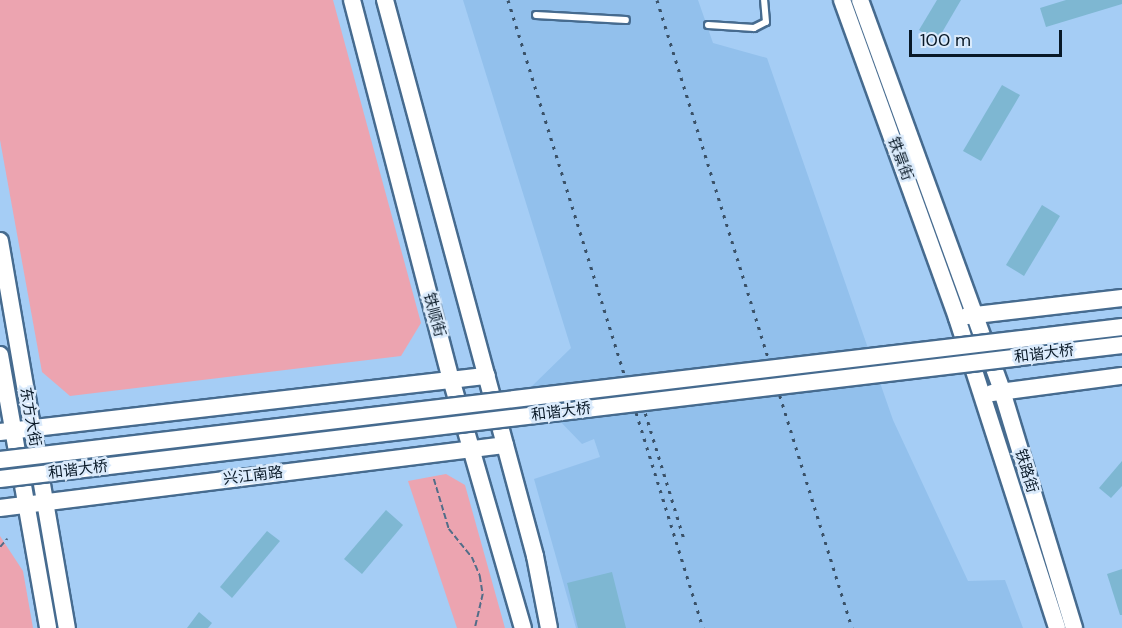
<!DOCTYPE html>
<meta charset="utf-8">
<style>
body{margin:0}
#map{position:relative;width:1122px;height:628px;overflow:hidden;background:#a5cdf5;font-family:"DM Sans","Noto Sans SC",sans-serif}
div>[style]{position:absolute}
.built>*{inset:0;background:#92c0ec}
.green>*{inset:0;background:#eca4b0}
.building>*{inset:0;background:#7eb7d2}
.path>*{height:1.5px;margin-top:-0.75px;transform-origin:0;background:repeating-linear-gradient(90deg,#526d88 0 6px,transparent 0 9px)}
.roads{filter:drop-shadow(2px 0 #466b8f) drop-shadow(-2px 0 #466b8f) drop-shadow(0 2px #466b8f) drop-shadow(0 -2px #466b8f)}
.lane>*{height:6px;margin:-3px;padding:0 3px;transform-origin:3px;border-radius:3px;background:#fff}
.secondary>*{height:16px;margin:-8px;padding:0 8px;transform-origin:8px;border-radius:8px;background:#fff}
.rail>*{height:3px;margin-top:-1.5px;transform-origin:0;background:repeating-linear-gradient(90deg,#3a5168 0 3px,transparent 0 9px)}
.bridges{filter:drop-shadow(2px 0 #466b8f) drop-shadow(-2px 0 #466b8f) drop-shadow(0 2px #466b8f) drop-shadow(0 -2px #466b8f)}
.secondary-bridge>*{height:16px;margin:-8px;padding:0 8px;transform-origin:8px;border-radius:8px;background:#fff}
span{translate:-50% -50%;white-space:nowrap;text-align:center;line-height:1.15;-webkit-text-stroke:5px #dbebfc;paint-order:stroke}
.street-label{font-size:15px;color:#091927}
.scale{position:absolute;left:909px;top:30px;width:153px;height:27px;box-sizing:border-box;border:3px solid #091927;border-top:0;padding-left:8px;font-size:18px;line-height:21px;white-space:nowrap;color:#091927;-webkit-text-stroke:4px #dbebfc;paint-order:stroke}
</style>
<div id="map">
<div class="built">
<i style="clip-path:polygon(463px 0,698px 0,713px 43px,767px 58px,893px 420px,968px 581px,1005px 580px,1023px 628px,576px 628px,534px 479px,600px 457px,594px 439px,582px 444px,529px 389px,571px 348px)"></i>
</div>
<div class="green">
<i style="clip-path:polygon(0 0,333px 0,421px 323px,401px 356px,70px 396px,42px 372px,0 140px)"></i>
<i style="clip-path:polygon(446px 474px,465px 485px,505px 628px,457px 628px,408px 481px)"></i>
<i style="clip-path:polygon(0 536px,23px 571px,33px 628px,0 628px)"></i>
</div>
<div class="building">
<i style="clip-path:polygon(937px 0,961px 0,937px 41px,919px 30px)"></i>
<i style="clip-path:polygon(1066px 0,1122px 0,1122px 4px,1046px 27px,1040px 8px)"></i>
<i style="clip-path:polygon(1002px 85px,1020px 95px,981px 161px,963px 151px)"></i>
<i style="clip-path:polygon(1042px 205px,1060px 216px,1024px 276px,1006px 265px)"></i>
<i style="clip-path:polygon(1122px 461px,1122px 486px,1111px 498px,1099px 488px)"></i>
<i style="clip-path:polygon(386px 510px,403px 525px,362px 574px,344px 559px)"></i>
<i style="clip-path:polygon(267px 531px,280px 541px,232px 598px,220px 587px)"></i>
<i style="clip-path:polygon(1122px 569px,1122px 615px,1120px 615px,1107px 574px)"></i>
<i style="clip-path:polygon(612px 572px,626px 628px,578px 628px,567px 583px)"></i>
<i style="clip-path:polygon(199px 612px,212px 623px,208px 628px,187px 628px)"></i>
</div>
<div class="path">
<i style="left:434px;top:479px;width:52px;rotate:73.3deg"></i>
<i style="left:449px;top:529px;width:36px;rotate:51deg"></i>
<i style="left:472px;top:557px;width:21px;rotate:67deg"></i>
<i style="left:480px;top:576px;width:18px;rotate:81deg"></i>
<i style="left:483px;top:594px;width:35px;rotate:103deg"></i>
<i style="left:0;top:547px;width:11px;rotate:-49deg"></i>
</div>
<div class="roads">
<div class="lane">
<i style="left:536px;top:15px;width:90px;rotate:3.2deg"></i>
<i style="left:708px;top:25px;width:46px;rotate:3.7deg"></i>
<i style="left:754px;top:28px;width:13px;rotate:-27deg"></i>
<i style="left:766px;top:22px;width:22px;rotate:-95deg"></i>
</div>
<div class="secondary">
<i style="left:352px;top:0;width:392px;rotate:75.4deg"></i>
<i style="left:451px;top:379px;width:259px;rotate:73.9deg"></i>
<i style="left:385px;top:0;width:576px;rotate:74.9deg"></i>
<i style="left:535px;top:556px;width:73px;rotate:79deg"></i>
<i style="left:842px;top:0;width:338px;rotate:70.1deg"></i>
<i style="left:957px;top:318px;width:326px;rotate:72.1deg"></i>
<i style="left:860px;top:0;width:416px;rotate:70deg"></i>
<i style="left:1002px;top:391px;width:248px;rotate:73.1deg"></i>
<i style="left:0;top:241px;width:393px;rotate:80.2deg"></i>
<i style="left:967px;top:316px;width:156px;rotate:-6.6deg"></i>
<i style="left:0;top:355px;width:277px;rotate:80deg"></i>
<i style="left:992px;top:393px;width:131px;rotate:-7.5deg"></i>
<i style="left:0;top:432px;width:490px;rotate:-6.6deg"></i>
<i style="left:0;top:508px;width:509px;rotate:-7.11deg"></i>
</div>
</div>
<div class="rail">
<i style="left:508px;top:0;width:658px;rotate:72.75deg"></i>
<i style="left:657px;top:0;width:658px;rotate:72.75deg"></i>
<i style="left:640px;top:396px;width:150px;rotate:72.9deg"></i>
</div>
<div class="bridges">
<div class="secondary-bridge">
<i style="left:0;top:460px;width:1130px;rotate:-6.76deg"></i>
<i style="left:0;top:479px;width:1130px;rotate:-6.81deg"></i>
</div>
</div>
<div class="street-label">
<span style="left:900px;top:159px;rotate:70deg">铁景街</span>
<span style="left:434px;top:315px;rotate:75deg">铁顺街</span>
<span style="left:1044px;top:354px;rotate:-7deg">和谐大桥</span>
<span style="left:561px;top:412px;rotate:-7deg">和谐大桥</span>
<span style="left:30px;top:417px;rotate:80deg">东方大街</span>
<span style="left:78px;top:470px;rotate:-7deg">和谐大桥</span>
<span style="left:1026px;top:471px;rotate:73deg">铁路街</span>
<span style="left:253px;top:476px;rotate:-7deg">兴江南路</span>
</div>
<div class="scale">100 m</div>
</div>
